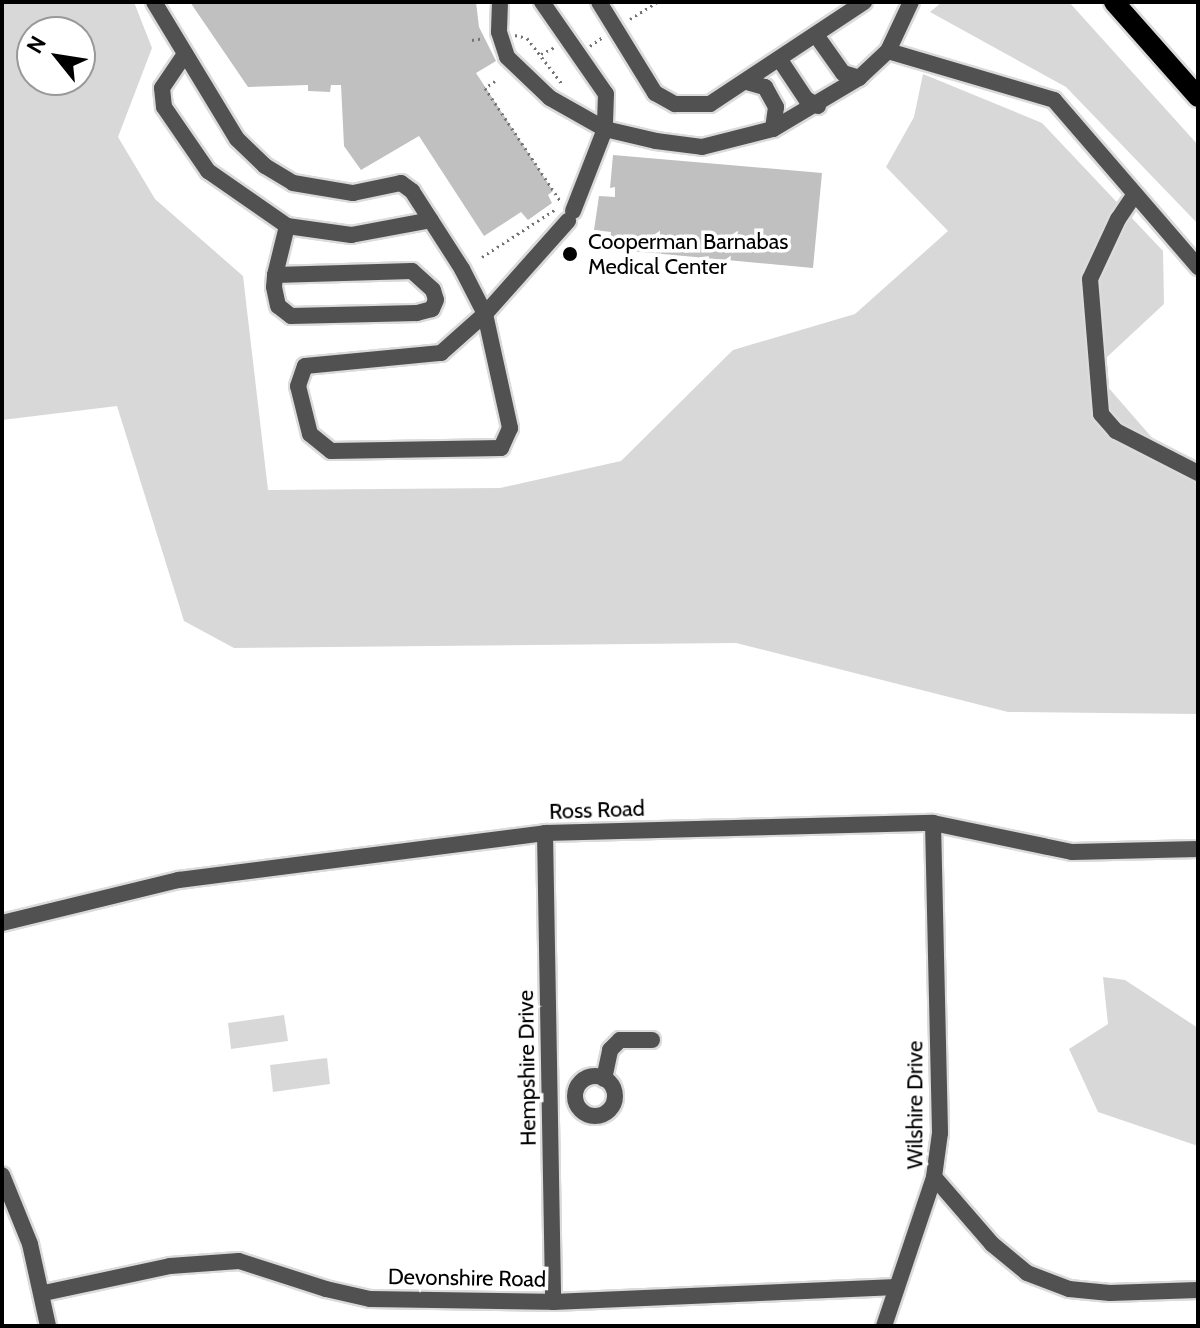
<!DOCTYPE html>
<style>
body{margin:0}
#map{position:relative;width:1200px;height:1328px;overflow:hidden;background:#fff;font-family:Cabin,sans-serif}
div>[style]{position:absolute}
.green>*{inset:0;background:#d8d8d8}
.building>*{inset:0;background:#c0c0c0}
.path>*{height:3px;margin-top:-1.5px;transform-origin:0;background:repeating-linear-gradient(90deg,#737373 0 2px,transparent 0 6px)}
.roads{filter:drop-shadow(2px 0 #dbdbdb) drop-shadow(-2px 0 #dbdbdb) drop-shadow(0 2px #dbdbdb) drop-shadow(0 -2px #dbdbdb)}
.minor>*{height:16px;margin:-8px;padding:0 8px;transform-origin:8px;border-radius:8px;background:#515151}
.minor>.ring{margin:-8px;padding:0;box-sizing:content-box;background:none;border:16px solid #515151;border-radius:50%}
.major>*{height:20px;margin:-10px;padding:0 10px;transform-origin:10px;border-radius:10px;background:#000}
.dots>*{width:22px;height:22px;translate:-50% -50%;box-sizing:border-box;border:4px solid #fff;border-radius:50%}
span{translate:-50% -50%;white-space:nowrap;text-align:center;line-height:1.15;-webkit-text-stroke:7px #fff;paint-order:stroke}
.poi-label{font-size:22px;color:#000}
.left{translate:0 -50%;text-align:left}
.street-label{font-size:22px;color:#000}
.frame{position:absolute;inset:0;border:4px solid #000;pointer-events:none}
.north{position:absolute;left:16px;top:16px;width:80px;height:80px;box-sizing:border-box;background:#fff;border:2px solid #999;border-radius:50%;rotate:300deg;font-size:22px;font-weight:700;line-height:32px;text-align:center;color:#000}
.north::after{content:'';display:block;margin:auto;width:28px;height:36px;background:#000;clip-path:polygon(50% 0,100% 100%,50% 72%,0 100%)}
</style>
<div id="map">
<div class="green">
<i style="clip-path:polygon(evenodd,2px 2px,134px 2px,152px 48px,118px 137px,155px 199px,243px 276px,268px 490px,500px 488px,621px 461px,733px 350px,855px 314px,948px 231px,886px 167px,914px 117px,923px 74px,1042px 123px,1163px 251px,1164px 304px,1093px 370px,1182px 472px,1198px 459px,1198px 714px,1008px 712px,736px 643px,234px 648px,184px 621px,117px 406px,2px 420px,2px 2px,32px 32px,80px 32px,80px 80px,32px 80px,32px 32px)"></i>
<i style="clip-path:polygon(942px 2px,1069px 2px,1198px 145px,1198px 224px,1066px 87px,930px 12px)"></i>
<i style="clip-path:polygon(1103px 977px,1125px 980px,1198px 1028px,1198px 1146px,1098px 1112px,1069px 1049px,1108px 1024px)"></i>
<i style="clip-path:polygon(284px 1015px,288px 1041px,231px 1049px,228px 1023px)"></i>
<i style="clip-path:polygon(327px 1058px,330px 1084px,273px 1092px,270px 1065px)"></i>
</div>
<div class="building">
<i style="clip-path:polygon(190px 2px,476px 2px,479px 27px,496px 61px,476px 73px,553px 191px,548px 195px,552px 203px,528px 220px,521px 212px,484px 236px,419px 136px,361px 170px,344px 146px,341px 85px,331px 85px,330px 92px,308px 91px,308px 85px,248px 87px)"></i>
<i style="clip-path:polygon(613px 155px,822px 173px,813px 268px,609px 249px,611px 232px,594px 230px,599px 196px,615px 197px,615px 187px,610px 188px)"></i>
</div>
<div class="path">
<i style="left:630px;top:19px;width:32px;rotate:-32deg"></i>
<i style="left:515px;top:35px;width:12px;rotate:14deg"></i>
<i style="left:527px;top:38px;width:59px;rotate:52.5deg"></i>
<i style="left:472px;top:40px;width:12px;rotate:-9deg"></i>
<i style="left:590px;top:46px;width:16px;rotate:-35deg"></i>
<i style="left:541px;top:54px;width:16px;rotate:-27deg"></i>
<i style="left:495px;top:81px;width:12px;rotate:145deg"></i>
<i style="left:485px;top:88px;width:137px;rotate:56.3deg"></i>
<i style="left:482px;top:257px;width:88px;rotate:-33deg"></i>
</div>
<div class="roads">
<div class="minor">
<i style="left:154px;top:2px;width:160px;rotate:58.8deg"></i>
<i style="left:237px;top:139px;width:39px;rotate:44deg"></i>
<i style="left:265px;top:166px;width:33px;rotate:31deg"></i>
<i style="left:293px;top:183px;width:61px;rotate:9.5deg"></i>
<i style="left:353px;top:193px;width:49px;rotate:-11.8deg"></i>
<i style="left:401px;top:183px;width:14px;rotate:36deg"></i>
<i style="left:412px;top:191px;width:93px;rotate:57.3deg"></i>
<i style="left:462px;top:269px;width:51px;rotate:62.9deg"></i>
<i style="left:485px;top:314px;width:117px;rotate:77.6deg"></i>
<i style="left:510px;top:428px;width:22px;rotate:114deg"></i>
<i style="left:501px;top:448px;width:170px;rotate:179deg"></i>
<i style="left:331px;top:451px;width:27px;rotate:-141deg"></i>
<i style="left:310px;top:434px;width:49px;rotate:-104deg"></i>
<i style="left:298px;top:386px;width:21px;rotate:-71deg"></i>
<i style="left:305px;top:366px;width:137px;rotate:-5.5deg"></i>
<i style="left:441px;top:353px;width:59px;rotate:-41.6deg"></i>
<i style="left:485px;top:314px;width:125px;rotate:-48.3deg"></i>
<i style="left:500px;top:2px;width:30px;rotate:92deg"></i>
<i style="left:499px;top:32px;width:26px;rotate:72deg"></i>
<i style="left:507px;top:57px;width:59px;rotate:43.6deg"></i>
<i style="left:550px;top:98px;width:63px;rotate:29.4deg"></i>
<i style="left:605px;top:129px;width:52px;rotate:13.2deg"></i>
<i style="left:656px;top:141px;width:46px;rotate:7.4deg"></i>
<i style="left:702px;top:147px;width:73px;rotate:-14.2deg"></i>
<i style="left:773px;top:129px;width:100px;rotate:-30.7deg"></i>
<i style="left:859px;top:78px;width:40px;rotate:-43deg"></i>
<i style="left:888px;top:51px;width:54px;rotate:-64.9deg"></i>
<i style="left:542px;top:2px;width:112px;rotate:55.2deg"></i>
<i style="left:606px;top:94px;width:35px;rotate:92deg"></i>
<i style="left:605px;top:129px;width:88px;rotate:111.3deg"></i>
<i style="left:599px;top:2px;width:107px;rotate:58.4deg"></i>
<i style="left:655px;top:93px;width:23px;rotate:29deg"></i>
<i style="left:675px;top:104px;width:35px"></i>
<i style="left:710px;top:104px;width:185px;rotate:-33.5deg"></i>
<i style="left:816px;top:35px;width:47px;rotate:54.6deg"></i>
<i style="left:843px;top:73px;width:17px;rotate:17deg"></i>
<i style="left:888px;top:51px;width:173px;rotate:16.4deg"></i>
<i style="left:1054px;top:100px;width:221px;rotate:49.2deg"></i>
<i style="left:185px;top:54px;width:41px;rotate:124.1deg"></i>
<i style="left:162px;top:88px;width:19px;rotate:84deg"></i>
<i style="left:164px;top:107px;width:78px;rotate:55.5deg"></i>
<i style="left:208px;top:171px;width:96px;rotate:34.8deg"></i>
<i style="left:287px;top:226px;width:65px;rotate:8deg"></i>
<i style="left:351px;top:235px;width:81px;rotate:-10.6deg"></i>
<i style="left:780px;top:60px;width:47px;rotate:56.3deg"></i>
<i style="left:806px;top:99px;width:14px;rotate:30deg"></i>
<i style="left:747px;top:82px;width:19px;rotate:16deg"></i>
<i style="left:765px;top:87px;width:23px;rotate:61deg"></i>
<i style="left:776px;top:107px;width:22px;rotate:98deg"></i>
<i style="left:1135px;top:194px;width:30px;rotate:124deg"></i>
<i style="left:1118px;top:219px;width:66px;rotate:115deg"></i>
<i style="left:1090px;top:279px;width:135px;rotate:85.3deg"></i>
<i style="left:1101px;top:414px;width:23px;rotate:49deg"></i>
<i style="left:1116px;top:431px;width:92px;rotate:27.1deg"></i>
<i style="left:275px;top:275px;width:137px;rotate:-1.7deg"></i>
<i style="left:412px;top:271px;width:28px;rotate:42deg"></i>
<i style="left:433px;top:290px;width:10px;rotate:73deg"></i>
<i style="left:436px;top:300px;width:10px;rotate:114deg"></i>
<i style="left:432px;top:309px;width:16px;rotate:165deg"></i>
<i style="left:417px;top:313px;width:126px;rotate:178.6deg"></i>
<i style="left:291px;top:316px;width:16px;rotate:-142deg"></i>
<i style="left:278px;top:306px;width:19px;rotate:-102deg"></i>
<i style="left:274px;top:287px;width:12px;rotate:-85deg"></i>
<i style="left:275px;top:275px;width:50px;rotate:-76.2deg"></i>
<i style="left:933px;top:823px;width:310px;rotate:88.7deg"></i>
<i style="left:940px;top:1133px;width:44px;rotate:97.8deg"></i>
<i style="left:934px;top:1177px;width:89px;rotate:49.1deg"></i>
<i style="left:992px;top:1244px;width:45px;rotate:39.6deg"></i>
<i style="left:1027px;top:1273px;width:45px;rotate:20.9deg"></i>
<i style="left:1069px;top:1289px;width:41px;rotate:5.6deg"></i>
<i style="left:1110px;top:1293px;width:88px;rotate:-2deg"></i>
<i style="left:545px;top:833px;width:469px;rotate:89deg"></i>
<i style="left:2px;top:923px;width:182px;rotate:-13.7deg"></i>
<i style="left:179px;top:880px;width:369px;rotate:-7.3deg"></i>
<i style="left:545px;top:833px;width:388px;rotate:-1.5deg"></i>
<i style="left:933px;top:823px;width:142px;rotate:11.8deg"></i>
<i style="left:1072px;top:852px;width:126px;rotate:-1.4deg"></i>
<i class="ring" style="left:575px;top:1076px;width:24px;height:24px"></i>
<i style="left:604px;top:1079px;width:30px;rotate:-78deg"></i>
<i style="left:610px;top:1050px;width:14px;rotate:-45deg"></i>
<i style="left:620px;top:1040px;width:32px"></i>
<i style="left:2px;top:1175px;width:74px;rotate:67.9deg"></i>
<i style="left:30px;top:1244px;width:84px;rotate:77.6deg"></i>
<i style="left:44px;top:1293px;width:129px;rotate:-12.1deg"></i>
<i style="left:170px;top:1266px;width:69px;rotate:-4.1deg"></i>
<i style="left:239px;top:1261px;width:91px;rotate:17.8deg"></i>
<i style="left:326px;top:1289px;width:45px;rotate:12.8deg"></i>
<i style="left:370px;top:1299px;width:183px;rotate:0.9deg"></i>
<i style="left:553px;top:1302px;width:344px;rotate:-2.5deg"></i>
<i style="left:884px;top:1326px;width:157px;rotate:-71.4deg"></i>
</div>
<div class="major">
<i style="left:1114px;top:2px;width:127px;rotate:48.5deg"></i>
</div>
</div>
<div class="dots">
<i style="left:570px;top:254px;background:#000"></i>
</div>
<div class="poi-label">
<span class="left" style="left:588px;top:254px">Cooperman Barnabas<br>Medical Center</span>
</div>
<div class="street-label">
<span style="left:597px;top:810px;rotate:-2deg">Ross Road</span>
<span style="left:527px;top:1068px;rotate:-91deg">Hempshire Drive</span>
<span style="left:915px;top:1105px;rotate:-90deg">Wilshire Drive</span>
<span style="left:467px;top:1278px;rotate:1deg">Devonshire Road</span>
</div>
<div class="frame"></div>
<div class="north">N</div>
</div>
